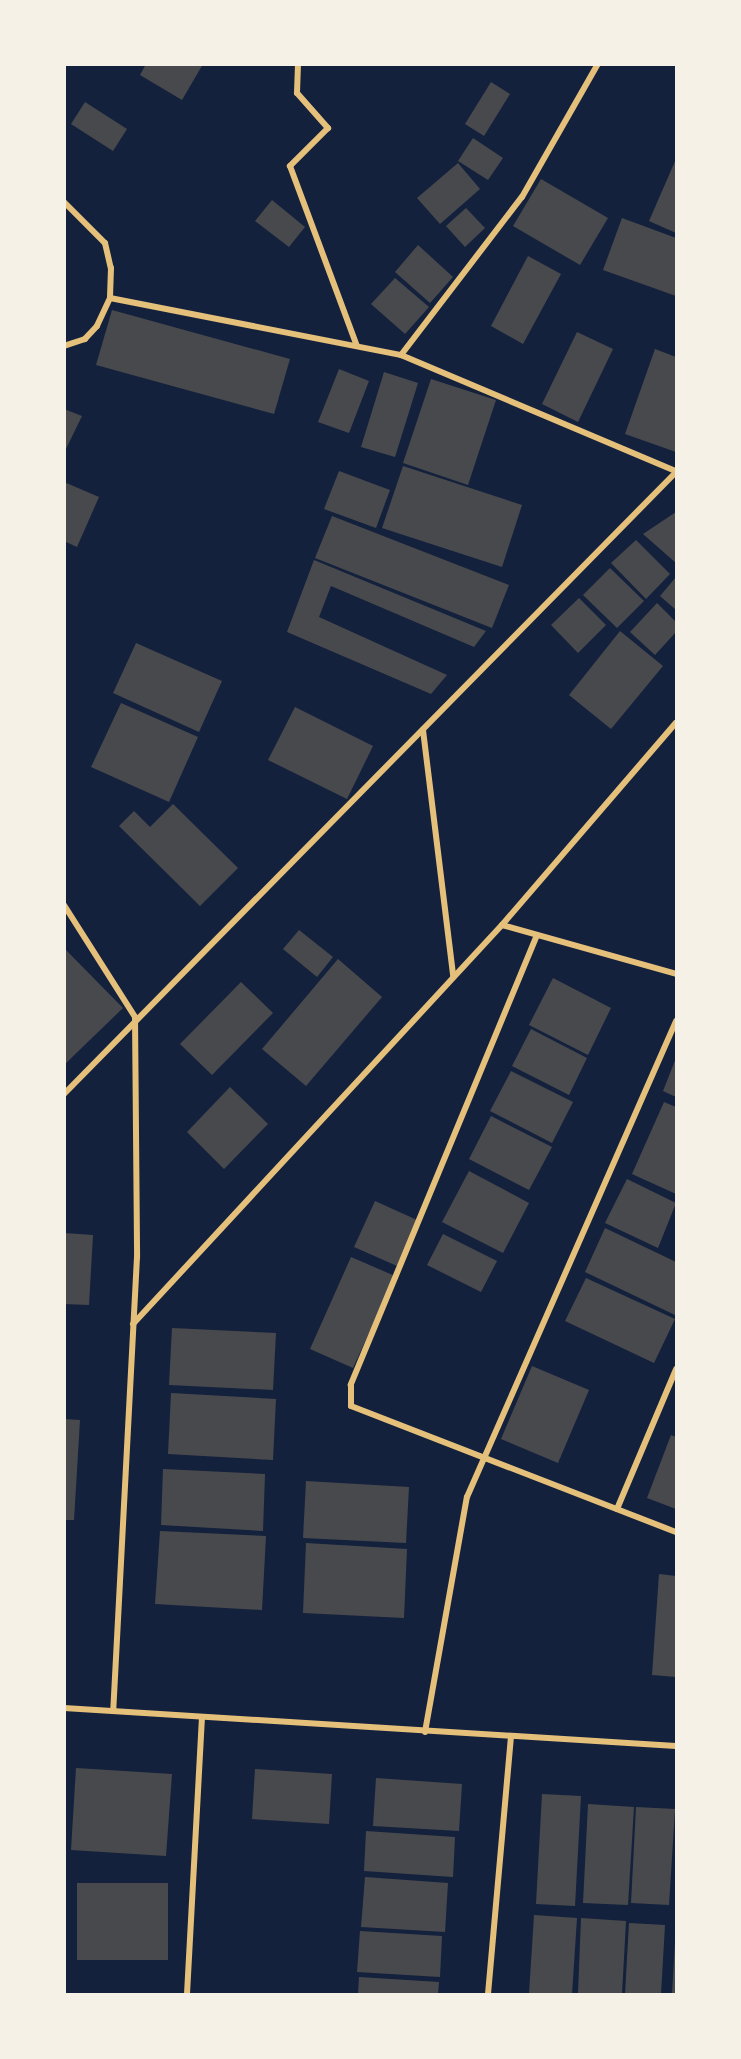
<!DOCTYPE html>
<style>
body{margin:0}
#map{position:relative;width:741px;height:2059px;overflow:hidden;background:#14213d;font-family:"DejaVu Sans",sans-serif}
div>[style]{position:absolute}
.building>*{inset:0;background:#48494c}
.minor>*{height:6px;margin:-3px;padding:0 3px;transform-origin:3px;border-radius:3px;background:#e5c07b}
span{translate:-50% -50%;white-space:nowrap;text-align:center;line-height:1.15;-webkit-text-stroke:6px #f6f1e7;paint-order:stroke}
.frame{position:absolute;inset:0;border:66px solid #f6f1e7;pointer-events:none}
</style>
<div id="map">
<div class="building">
<i style="clip-path:polygon(146px 64px,203px 64px,182px 100px,140px 75px)"></i>
<i style="clip-path:polygon(491px 82px,510px 94px,484px 136px,465px 124px)"></i>
<i style="clip-path:polygon(85px 102px,127px 129px,113px 151px,71px 124px)"></i>
<i style="clip-path:polygon(473px 138px,503px 158px,488px 180px,458px 161px)"></i>
<i style="clip-path:polygon(676px 159px,676px 233px,649px 221px)"></i>
<i style="clip-path:polygon(458px 163px,480px 189px,440px 224px,417px 198px)"></i>
<i style="clip-path:polygon(541px 179px,608px 218px,580px 265px,513px 226px)"></i>
<i style="clip-path:polygon(272px 200px,305px 227px,289px 247px,255px 221px)"></i>
<i style="clip-path:polygon(466px 208px,485px 228px,465px 247px,446px 226px)"></i>
<i style="clip-path:polygon(622px 218px,676px 238px,676px 296px,603px 270px)"></i>
<i style="clip-path:polygon(418px 245px,453px 277px,430px 303px,395px 272px)"></i>
<i style="clip-path:polygon(528px 256px,561px 274px,523px 344px,491px 326px)"></i>
<i style="clip-path:polygon(395px 278px,429px 307px,405px 334px,371px 304px)"></i>
<i style="clip-path:polygon(112px 310px,290px 359px,274px 414px,96px 365px)"></i>
<i style="clip-path:polygon(577px 332px,613px 349px,578px 422px,542px 404px)"></i>
<i style="clip-path:polygon(655px 349px,676px 357px,676px 452px,625px 434px)"></i>
<i style="clip-path:polygon(339px 369px,369px 381px,349px 433px,318px 422px)"></i>
<i style="clip-path:polygon(384px 372px,418px 383px,395px 457px,361px 447px)"></i>
<i style="clip-path:polygon(431px 379px,496px 400px,468px 485px,403px 463px)"></i>
<i style="clip-path:polygon(64px 409px,82px 416px,64px 453px)"></i>
<i style="clip-path:polygon(403px 466px,522px 505px,502px 567px,382px 528px)"></i>
<i style="clip-path:polygon(339px 471px,390px 490px,376px 528px,324px 509px)"></i>
<i style="clip-path:polygon(64px 482px,99px 497px,77px 547px,64px 541px)"></i>
<i style="clip-path:polygon(676px 512px,676px 563px,643px 534px)"></i>
<i style="clip-path:polygon(332px 516px,509px 585px,492px 628px,315px 558px)"></i>
<i style="clip-path:polygon(636px 540px,670px 574px,646px 599px,611px 563px)"></i>
<i style="clip-path:polygon(314px 560px,486px 631px,474px 647px,331px 586px,319px 617px,447px 675px,431px 694px,287px 632px)"></i>
<i style="clip-path:polygon(610px 568px,644px 601px,617px 628px,583px 595px)"></i>
<i style="clip-path:polygon(676px 577px,676px 610px,660px 596px)"></i>
<i style="clip-path:polygon(579px 598px,606px 625px,578px 653px,551px 625px)"></i>
<i style="clip-path:polygon(657px 603px,676px 622px,676px 632px,655px 655px,630px 632px)"></i>
<i style="clip-path:polygon(620px 631px,663px 666px,611px 729px,569px 695px)"></i>
<i style="clip-path:polygon(136px 643px,222px 681px,199px 732px,113px 693px)"></i>
<i style="clip-path:polygon(121px 703px,198px 737px,169px 802px,91px 767px)"></i>
<i style="clip-path:polygon(295px 707px,373px 746px,347px 799px,268px 760px)"></i>
<i style="clip-path:polygon(173px 804px,238px 868px,200px 906px,119px 826px,134px 811px,150px 827px)"></i>
<i style="clip-path:polygon(299px 930px,333px 957px,317px 977px,283px 949px)"></i>
<i style="clip-path:polygon(64px 948px,123px 1008px,64px 1065px)"></i>
<i style="clip-path:polygon(338px 959px,382px 997px,306px 1086px,262px 1049px)"></i>
<i style="clip-path:polygon(553px 978px,611px 1008px,588px 1055px,529px 1025px)"></i>
<i style="clip-path:polygon(241px 982px,273px 1013px,212px 1075px,180px 1044px)"></i>
<i style="clip-path:polygon(531px 1029px,587px 1058px,569px 1095px,512px 1066px)"></i>
<i style="clip-path:polygon(676px 1058px,676px 1097px,663px 1091px)"></i>
<i style="clip-path:polygon(511px 1071px,573px 1102px,552px 1143px,490px 1111px)"></i>
<i style="clip-path:polygon(230px 1087px,268px 1124px,224px 1169px,187px 1132px)"></i>
<i style="clip-path:polygon(664px 1102px,676px 1107px,676px 1194px,632px 1174px)"></i>
<i style="clip-path:polygon(491px 1116px,552px 1147px,529px 1190px,469px 1159px)"></i>
<i style="clip-path:polygon(469px 1171px,529px 1203px,503px 1253px,442px 1222px)"></i>
<i style="clip-path:polygon(627px 1179px,676px 1203px,658px 1248px,605px 1223px)"></i>
<i style="clip-path:polygon(375px 1201px,417px 1220px,397px 1266px,354px 1247px)"></i>
<i style="clip-path:polygon(605px 1228px,676px 1262px,675px 1315px,585px 1272px)"></i>
<i style="clip-path:polygon(64px 1233px,93px 1235px,89px 1305px,64px 1304px)"></i>
<i style="clip-path:polygon(443px 1234px,497px 1261px,481px 1292px,427px 1265px)"></i>
<i style="clip-path:polygon(351px 1257px,395px 1276px,353px 1368px,310px 1349px)"></i>
<i style="clip-path:polygon(586px 1278px,675px 1319px,654px 1363px,565px 1321px)"></i>
<i style="clip-path:polygon(172px 1328px,276px 1333px,273px 1390px,169px 1385px)"></i>
<i style="clip-path:polygon(532px 1366px,589px 1390px,558px 1463px,501px 1439px)"></i>
<i style="clip-path:polygon(171px 1393px,276px 1399px,273px 1460px,168px 1454px)"></i>
<i style="clip-path:polygon(64px 1419px,80px 1420px,74px 1520px,64px 1520px)"></i>
<i style="clip-path:polygon(671px 1435px,676px 1437px,676px 1509px,647px 1498px)"></i>
<i style="clip-path:polygon(163px 1469px,265px 1474px,263px 1531px,161px 1525px)"></i>
<i style="clip-path:polygon(306px 1481px,409px 1487px,406px 1543px,303px 1538px)"></i>
<i style="clip-path:polygon(160px 1531px,266px 1536px,262px 1610px,155px 1604px)"></i>
<i style="clip-path:polygon(306px 1543px,407px 1549px,404px 1618px,303px 1613px)"></i>
<i style="clip-path:polygon(659px 1574px,676px 1576px,676px 1677px,652px 1675px)"></i>
<i style="clip-path:polygon(76px 1768px,172px 1774px,166px 1856px,71px 1850px)"></i>
<i style="clip-path:polygon(255px 1769px,332px 1774px,329px 1824px,252px 1819px)"></i>
<i style="clip-path:polygon(376px 1778px,462px 1784px,459px 1831px,373px 1826px)"></i>
<i style="clip-path:polygon(542px 1794px,581px 1796px,575px 1906px,536px 1904px)"></i>
<i style="clip-path:polygon(588px 1804px,634px 1807px,628px 1905px,583px 1903px)"></i>
<i style="clip-path:polygon(636px 1807px,675px 1809px,669px 1905px,631px 1903px)"></i>
<i style="clip-path:polygon(366px 1831px,455px 1837px,453px 1877px,364px 1871px)"></i>
<i style="clip-path:polygon(365px 1877px,448px 1883px,445px 1932px,361px 1927px)"></i>
<i style="clip-path:polygon(77px 1883px,168px 1883px,168px 1960px,77px 1960px)"></i>
<i style="clip-path:polygon(534px 1915px,577px 1918px,572px 1994px,529px 1994px)"></i>
<i style="clip-path:polygon(581px 1918px,626px 1921px,622px 1994px,578px 1994px)"></i>
<i style="clip-path:polygon(629px 1923px,665px 1925px,661px 1994px,625px 1994px)"></i>
<i style="clip-path:polygon(360px 1931px,442px 1936px,440px 1977px,357px 1972px)"></i>
<i style="clip-path:polygon(675px 1942px,676px 1994px,672px 1994px)"></i>
<i style="clip-path:polygon(359px 1977px,439px 1982px,438px 1994px,358px 1994px)"></i>
</div>
<div class="minor">
<i style="left:298px;top:64px;width:29px;rotate:92deg"></i>
<i style="left:297px;top:93px;width:47px;rotate:48.5deg"></i>
<i style="left:328px;top:128px;width:54px;rotate:135deg"></i>
<i style="left:290px;top:166px;width:192px;rotate:69.6deg"></i>
<i style="left:64px;top:202px;width:58px;rotate:45deg"></i>
<i style="left:105px;top:243px;width:26px;rotate:77deg"></i>
<i style="left:111px;top:268px;width:30px;rotate:92deg"></i>
<i style="left:110px;top:298px;width:31px;rotate:115deg"></i>
<i style="left:97px;top:326px;width:18px;rotate:133deg"></i>
<i style="left:85px;top:339px;width:22px;rotate:162deg"></i>
<i style="left:110px;top:298px;width:297px;rotate:11.1deg"></i>
<i style="left:401px;top:355px;width:298px;rotate:22.9deg"></i>
<i style="left:401px;top:355px;width:199px;rotate:-52.6deg"></i>
<i style="left:522px;top:197px;width:153px;rotate:-60.3deg"></i>
<i style="left:423px;top:730px;width:248px;rotate:83deg"></i>
<i style="left:64px;top:905px;width:133px;rotate:57.6deg"></i>
<i style="left:135px;top:1017px;width:240px;rotate:89.5deg"></i>
<i style="left:137px;top:1257px;width:454px;rotate:93deg"></i>
<i style="left:502px;top:925px;width:181px;rotate:15.7deg"></i>
<i style="left:537px;top:935px;width:487px;rotate:112.5deg"></i>
<i style="left:351px;top:1385px;width:21px;rotate:90deg"></i>
<i style="left:351px;top:1406px;width:349px;rotate:21.2deg"></i>
<i style="left:64px;top:1094px;width:873px;rotate:-45.46deg"></i>
<i style="left:133px;top:1324px;width:543px;rotate:-47.24deg"></i>
<i style="left:502px;top:925px;width:267px;rotate:-49.3deg"></i>
<i style="left:617px;top:1509px;width:152px;rotate:-67.1deg"></i>
<i style="left:64px;top:1708px;width:613px;rotate:3.55deg"></i>
<i style="left:425px;top:1732px;width:239px;rotate:-79.9deg"></i>
<i style="left:467px;top:1497px;width:520px;rotate:-66.29deg"></i>
<i style="left:187px;top:1994px;width:277px;rotate:-86.9deg"></i>
<i style="left:488px;top:1994px;width:259px;rotate:-84.9deg"></i>
</div>
<div class="frame"></div>
</div>
